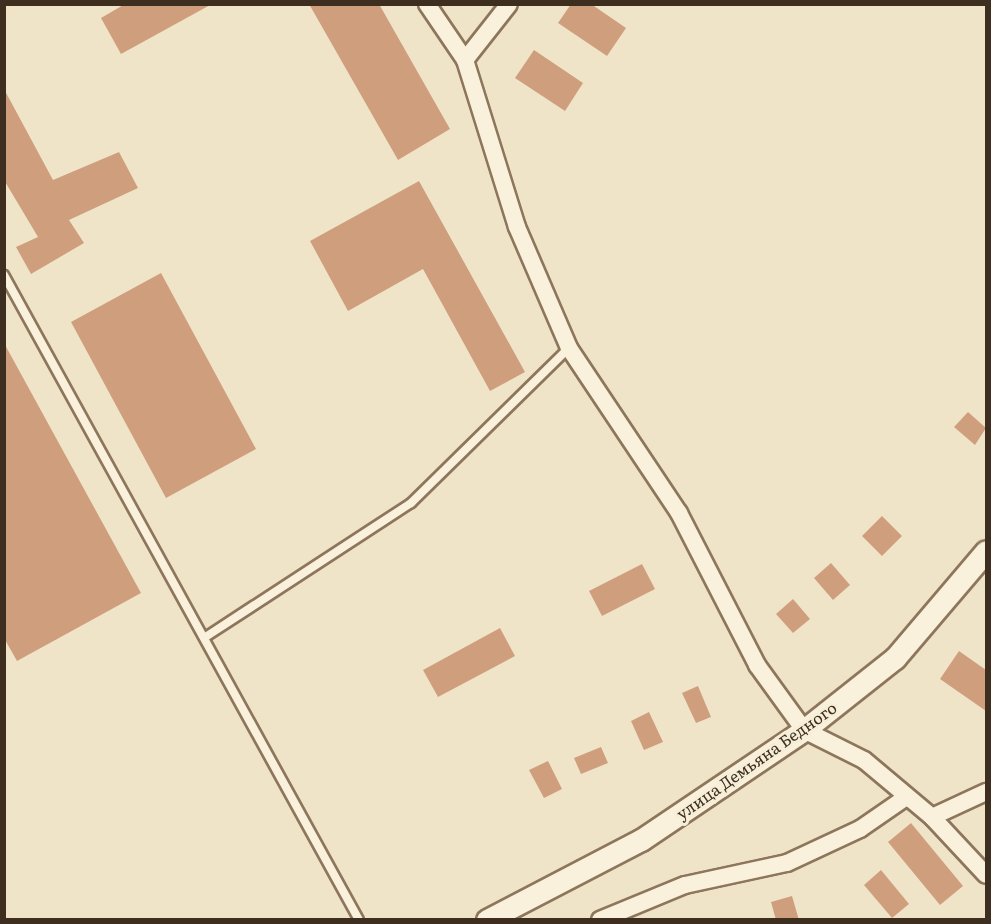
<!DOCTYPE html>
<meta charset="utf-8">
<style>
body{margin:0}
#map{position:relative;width:991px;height:924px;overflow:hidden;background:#f0e4c8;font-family:Literata,serif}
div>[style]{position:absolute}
.building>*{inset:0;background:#cf9f7d}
.roads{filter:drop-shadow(2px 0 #8d765c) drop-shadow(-2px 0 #8d765c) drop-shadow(0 2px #8d765c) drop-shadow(0 -2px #8d765c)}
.service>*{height:8px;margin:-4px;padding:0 4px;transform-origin:4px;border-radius:4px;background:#faf1dc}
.minor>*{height:16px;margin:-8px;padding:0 8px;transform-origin:8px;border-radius:8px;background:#faf1dc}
.tertiary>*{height:21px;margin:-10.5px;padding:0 10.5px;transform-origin:10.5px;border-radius:10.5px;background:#faf1dc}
span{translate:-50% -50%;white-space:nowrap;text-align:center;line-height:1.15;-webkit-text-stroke:6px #f7eed8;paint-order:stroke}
.street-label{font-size:16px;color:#3d2e20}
.frame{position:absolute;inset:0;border:6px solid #3d2e20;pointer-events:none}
</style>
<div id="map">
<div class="building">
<i style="clip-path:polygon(125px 4px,212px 4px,121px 54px,101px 18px)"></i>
<i style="clip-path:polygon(309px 4px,379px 4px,450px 129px,398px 160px)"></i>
<i style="clip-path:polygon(571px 4px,591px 4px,626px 28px,607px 56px,558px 23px)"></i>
<i style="clip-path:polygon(534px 50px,583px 83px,565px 111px,515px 78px)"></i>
<i style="clip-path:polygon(4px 89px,53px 180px,119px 152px,138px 188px,69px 220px,84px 243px,31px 274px,16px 247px,38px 237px,4px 180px)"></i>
<i style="clip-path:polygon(419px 181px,525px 372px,490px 391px,423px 269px,348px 311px,310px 241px)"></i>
<i style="clip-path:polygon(161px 273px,256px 449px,166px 498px,71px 322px)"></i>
<i style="clip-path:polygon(4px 343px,141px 593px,17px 661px,4px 638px)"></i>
<i style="clip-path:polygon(968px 412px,986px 428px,975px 445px,954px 427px)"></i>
<i style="clip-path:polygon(882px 516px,902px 536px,882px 556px,862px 536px)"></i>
<i style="clip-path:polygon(831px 563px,850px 585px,833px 600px,814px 578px)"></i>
<i style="clip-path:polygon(642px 564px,655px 589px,602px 616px,589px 591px)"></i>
<i style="clip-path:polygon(793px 599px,810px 619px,793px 633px,776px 614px)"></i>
<i style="clip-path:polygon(500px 628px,515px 656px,438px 697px,423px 670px)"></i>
<i style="clip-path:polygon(959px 651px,986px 670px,986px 711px,940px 679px)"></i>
<i style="clip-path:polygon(698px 686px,711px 717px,696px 723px,682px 693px)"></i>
<i style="clip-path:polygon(649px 712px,663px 742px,644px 750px,631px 721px)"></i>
<i style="clip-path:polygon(601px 747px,608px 763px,581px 774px,574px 758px)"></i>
<i style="clip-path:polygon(548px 761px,562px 789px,544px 798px,529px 770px)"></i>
<i style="clip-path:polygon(911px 823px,963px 886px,940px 905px,888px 842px)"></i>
<i style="clip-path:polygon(881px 870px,909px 904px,892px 918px,864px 885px)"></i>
<i style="clip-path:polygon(792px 896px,799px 920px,776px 920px,771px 902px)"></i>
</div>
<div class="roads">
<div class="service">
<i style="left:4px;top:275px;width:736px;rotate:61.17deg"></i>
<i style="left:207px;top:636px;width:244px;rotate:-33.1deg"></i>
<i style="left:411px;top:503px;width:221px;rotate:-44.5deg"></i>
</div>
<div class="minor">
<i style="left:427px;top:4px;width:68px;rotate:55.8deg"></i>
<i style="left:465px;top:60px;width:175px;rotate:72.7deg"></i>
<i style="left:517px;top:227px;width:132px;rotate:66.7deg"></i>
<i style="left:569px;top:348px;width:198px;rotate:56.3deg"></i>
<i style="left:679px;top:513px;width:171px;rotate:62.8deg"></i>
<i style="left:757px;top:665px;width:80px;rotate:54.1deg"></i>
<i style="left:804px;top:730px;width:67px;rotate:26.6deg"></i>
<i style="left:864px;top:760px;width:89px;rotate:40deg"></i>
<i style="left:932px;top:817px;width:79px;rotate:47deg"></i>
<i style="left:465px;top:60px;width:71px;rotate:-51.8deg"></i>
<i style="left:932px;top:817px;width:60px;rotate:-24.8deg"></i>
<i style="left:600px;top:920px;width:92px;rotate:-22.4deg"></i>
<i style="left:685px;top:885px;width:104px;rotate:-12.2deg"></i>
<i style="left:787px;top:863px;width:81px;rotate:-25deg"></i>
<i style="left:860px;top:829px;width:55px;rotate:-34.6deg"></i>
</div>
<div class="tertiary">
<i style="left:487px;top:920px;width:174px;rotate:-27.5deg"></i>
<i style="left:641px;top:840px;width:197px;rotate:-34deg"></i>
<i style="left:804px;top:730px;width:116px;rotate:-38.4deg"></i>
<i style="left:895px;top:658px;width:140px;rotate:-49.6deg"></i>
</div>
</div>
<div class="street-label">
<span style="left:756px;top:760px;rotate:-35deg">улица Демьяна Бедного</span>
</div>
<div class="frame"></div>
</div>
